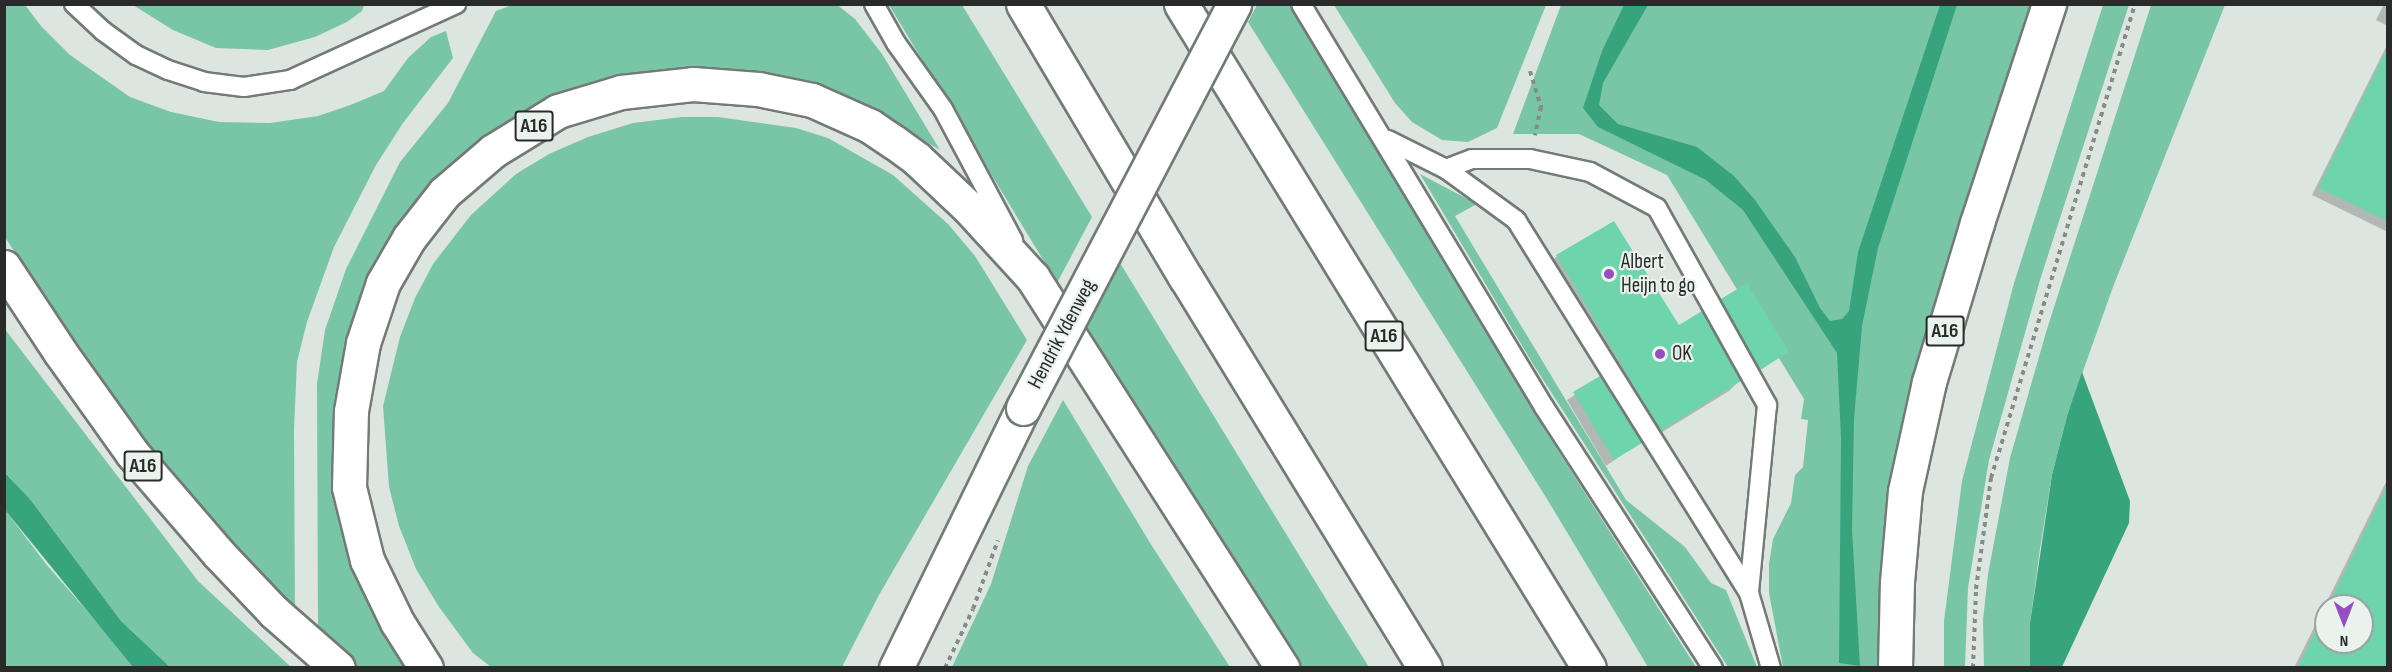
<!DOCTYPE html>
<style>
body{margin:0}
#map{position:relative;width:2392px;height:672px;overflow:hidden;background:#dde5e1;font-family:"Sofia Sans Condensed",sans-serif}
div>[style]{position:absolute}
.green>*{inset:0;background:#79c6a6}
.water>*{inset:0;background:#38a47e}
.shadow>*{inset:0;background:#0003}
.building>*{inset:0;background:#6dd4ac}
.path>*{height:4px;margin-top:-2px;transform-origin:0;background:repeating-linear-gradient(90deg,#858b88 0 4.5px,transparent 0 9px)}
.roads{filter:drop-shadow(2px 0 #737a77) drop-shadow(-2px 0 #737a77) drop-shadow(0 2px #737a77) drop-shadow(0 -2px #737a77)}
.service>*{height:18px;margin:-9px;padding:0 9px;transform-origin:9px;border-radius:9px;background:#fff}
.secondary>*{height:33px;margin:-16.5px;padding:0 16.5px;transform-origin:16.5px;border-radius:16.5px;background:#fff}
.motorway>*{height:33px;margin:-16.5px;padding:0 16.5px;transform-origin:16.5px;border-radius:16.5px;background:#fff}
.bridges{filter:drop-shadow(2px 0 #737a77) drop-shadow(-2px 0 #737a77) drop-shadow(0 2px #737a77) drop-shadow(0 -2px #737a77)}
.secondary-bridge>*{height:33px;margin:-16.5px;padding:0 16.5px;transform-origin:16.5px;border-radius:16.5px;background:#fff}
.dots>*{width:16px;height:16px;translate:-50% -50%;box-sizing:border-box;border:3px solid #eaf2ee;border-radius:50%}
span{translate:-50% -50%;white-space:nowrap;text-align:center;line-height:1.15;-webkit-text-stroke:4.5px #eaf2ee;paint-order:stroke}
.shield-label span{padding:2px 4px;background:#eaf2ee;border:2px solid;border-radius:4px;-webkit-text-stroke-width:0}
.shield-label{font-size:20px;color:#282b2a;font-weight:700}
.poi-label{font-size:21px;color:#282b2a}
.left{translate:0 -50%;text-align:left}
.street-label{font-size:21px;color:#282b2a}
.frame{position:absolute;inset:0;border:6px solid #282b2a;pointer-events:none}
.north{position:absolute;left:2314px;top:594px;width:60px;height:60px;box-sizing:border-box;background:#eaf2ee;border:2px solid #9ca2a0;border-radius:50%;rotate:180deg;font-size:16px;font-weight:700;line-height:24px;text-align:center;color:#282b2a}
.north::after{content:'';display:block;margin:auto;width:21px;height:27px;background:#954dc0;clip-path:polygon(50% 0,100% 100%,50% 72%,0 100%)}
</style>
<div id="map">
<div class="green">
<i style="clip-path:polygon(515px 4px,836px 4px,855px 19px,882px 54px,940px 150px,859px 102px,813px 84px,753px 72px,703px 70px,648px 74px,437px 185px,343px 415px,413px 667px,356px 667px,318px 633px,317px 384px,325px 330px,346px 269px,400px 162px,448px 103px,496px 11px)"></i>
<i style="clip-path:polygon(4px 5px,25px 5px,41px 26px,70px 55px,130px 97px,171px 112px,219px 122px,270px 123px,318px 116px,353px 104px,384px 91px,408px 58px,431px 37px,446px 31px,453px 58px,403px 123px,376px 165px,334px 247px,307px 322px,297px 362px,294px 429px,295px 613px,277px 597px,160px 460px,86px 365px,5px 237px)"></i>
<i style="clip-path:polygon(133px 5px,364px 5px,362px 11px,347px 22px,315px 37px,268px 50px,216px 48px,173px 30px)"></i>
<i style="clip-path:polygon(889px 5px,962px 5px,1092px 217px,1057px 283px)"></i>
<i style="clip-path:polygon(1257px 5px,1289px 5px,1548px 435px,1696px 667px,1648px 667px,1547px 499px,1248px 22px)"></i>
<i style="clip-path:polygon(1334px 5px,1546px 5px,1497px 128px,1468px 142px,1442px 140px,1412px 122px,1395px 103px)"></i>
<i style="clip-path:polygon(1561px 5px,2043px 5px,1978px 200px,1886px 667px,1783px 667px,1769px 593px,1769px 564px,1773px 539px,1791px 503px,1795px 475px,1803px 467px,1808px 420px,1801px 419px,1804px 399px,1667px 175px,1579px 134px,1513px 134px)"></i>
<i style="clip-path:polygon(2103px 5px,2129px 5px,2040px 280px,1989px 460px,1968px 588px,1965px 667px,1944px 667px,1944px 621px,1962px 481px,2014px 283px)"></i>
<i style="clip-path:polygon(2151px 5px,2225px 5px,2113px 287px,2067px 416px,2052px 475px,2040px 549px,2030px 623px,2030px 667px,1984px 668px,1983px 620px,1988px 574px,2010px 458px,2047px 329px)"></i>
<i style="clip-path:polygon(682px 117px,718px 117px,796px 128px,828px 138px,893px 175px,948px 224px,975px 256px,1027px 340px,879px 595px,842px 667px,491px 667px,473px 653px,439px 607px,416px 569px,399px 526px,389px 487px,383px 406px,400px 337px,415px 298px,433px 264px,471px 215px,516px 174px,549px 154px,588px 137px,633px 123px)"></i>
<i style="clip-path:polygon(1420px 174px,1477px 204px,1455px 216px,1626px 500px,1685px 547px,1711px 583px,1726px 590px,1757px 667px,1728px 667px,1533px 364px)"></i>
<i style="clip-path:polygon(1120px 263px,1326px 599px,1369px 667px,1299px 667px,1084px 329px)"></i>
<i style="clip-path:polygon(4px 328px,198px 581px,291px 667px,170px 667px,121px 621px,30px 499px,5px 473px)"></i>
<i style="clip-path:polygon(1063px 400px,1152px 546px,1230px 667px,952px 667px,991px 584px,1028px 466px)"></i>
<i style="clip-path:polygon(5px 510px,46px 564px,130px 660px,133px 667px,8px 668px,5px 663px)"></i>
</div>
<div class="water">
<i style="clip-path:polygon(1624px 5px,1648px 5px,1603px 83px,1599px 105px,1618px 124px,1697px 147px,1734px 176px,1755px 200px,1795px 257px,1820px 308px,1830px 321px,1842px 319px,1849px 311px,1858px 252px,1940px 5px,1957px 5px,1878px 248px,1862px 326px,1854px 419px,1852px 530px,1860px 666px,1839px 663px,1841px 438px,1837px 353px,1743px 210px,1706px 180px,1598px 127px,1583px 108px,1602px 51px)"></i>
<i style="clip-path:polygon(2082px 372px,2130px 501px,2129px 523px,2062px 667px,2030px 667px,2030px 623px,2052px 475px,2067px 416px)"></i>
<i style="clip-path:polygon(5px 473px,30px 499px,121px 621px,170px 667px,133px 667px,5px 510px)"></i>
</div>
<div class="shadow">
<i style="clip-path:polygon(2384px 4px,2388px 4px,2388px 26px,2376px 20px)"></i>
<i style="clip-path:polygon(2388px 43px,2388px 232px,2312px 195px)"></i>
<i style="clip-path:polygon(1557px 256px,1679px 327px,1739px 381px,1729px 391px,1651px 439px,1548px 266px)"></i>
<i style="clip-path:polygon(1746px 286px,1787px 351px,1753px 375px,1715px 307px)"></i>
<i style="clip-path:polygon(1600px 378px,1640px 442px,1606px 466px,1567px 400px)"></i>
<i style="clip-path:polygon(evenodd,2388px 478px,2388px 668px,2294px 668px,2388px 478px,2326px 606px,2362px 606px,2362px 642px,2326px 642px,2326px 606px)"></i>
</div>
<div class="building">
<i style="clip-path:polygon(2388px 47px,2388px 221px,2318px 188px)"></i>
<i style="clip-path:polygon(1614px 221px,1679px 325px,1702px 311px,1741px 381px,1661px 431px,1556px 255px)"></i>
<i style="clip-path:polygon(1747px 283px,1789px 352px,1760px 370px,1721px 299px)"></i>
<i style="clip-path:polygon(1600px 376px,1642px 443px,1614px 460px,1573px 392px)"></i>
<i style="clip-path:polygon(2388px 484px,2388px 668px,2298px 668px,2326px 609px,2326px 642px,2362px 642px,2362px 606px,2328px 606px)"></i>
</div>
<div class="path">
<i style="left:1530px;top:71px;width:38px;rotate:73deg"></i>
<i style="left:1541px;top:107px;width:29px;rotate:102deg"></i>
<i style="left:945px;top:668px;width:65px;rotate:-64.6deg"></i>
<i style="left:973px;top:609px;width:73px;rotate:-70.1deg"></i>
<i style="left:1973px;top:668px;width:79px;rotate:-87.8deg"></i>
<i style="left:1976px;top:589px;width:112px;rotate:-82.3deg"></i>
<i style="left:1991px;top:478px;width:495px;rotate:-73.1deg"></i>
</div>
<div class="roads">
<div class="service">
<i style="left:74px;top:4px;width:40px;rotate:43deg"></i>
<i style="left:103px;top:31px;width:41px;rotate:36deg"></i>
<i style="left:136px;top:55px;width:35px;rotate:25deg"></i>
<i style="left:168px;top:70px;width:38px;rotate:18deg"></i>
<i style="left:204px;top:82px;width:40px;rotate:7.1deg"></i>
<i style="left:244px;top:87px;width:47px;rotate:-8.7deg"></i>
<i style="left:290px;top:80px;width:183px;rotate:-24.6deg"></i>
<i style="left:874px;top:4px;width:45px;rotate:60.6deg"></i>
<i style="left:896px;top:43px;width:81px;rotate:54.5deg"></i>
<i style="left:943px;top:109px;width:149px;rotate:61.9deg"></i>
<i style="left:1301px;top:4px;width:471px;rotate:58.9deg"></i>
<i style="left:1544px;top:407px;width:311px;rotate:57.1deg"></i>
<i style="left:1388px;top:140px;width:65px;rotate:26.6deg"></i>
<i style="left:1446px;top:169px;width:87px;rotate:36.1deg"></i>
<i style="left:1516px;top:220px;width:440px;rotate:58deg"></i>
<i style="left:1446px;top:169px;width:28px;rotate:-21deg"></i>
<i style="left:1472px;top:159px;width:58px"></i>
<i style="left:1530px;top:159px;width:61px;rotate:12.2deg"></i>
<i style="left:1590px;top:172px;width:76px;rotate:28.2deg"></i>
<i style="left:1657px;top:208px;width:226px;rotate:60.8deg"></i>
<i style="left:1767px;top:405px;width:189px;rotate:95.5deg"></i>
<i style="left:1749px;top:593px;width:78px;rotate:73.7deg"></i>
</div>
<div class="secondary">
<i style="left:896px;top:668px;width:289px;rotate:-64deg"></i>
</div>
<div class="motorway">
<i style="left:1023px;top:4px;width:319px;rotate:59.3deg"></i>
<i style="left:1186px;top:278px;width:457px;rotate:58.5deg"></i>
<i style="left:1181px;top:4px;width:779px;rotate:58.43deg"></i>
<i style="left:4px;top:267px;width:102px;rotate:56.6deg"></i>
<i style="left:60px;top:352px;width:124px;rotate:54.5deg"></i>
<i style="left:132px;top:453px;width:132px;rotate:49.3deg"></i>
<i style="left:218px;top:553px;width:81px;rotate:46.5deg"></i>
<i style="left:274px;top:612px;width:85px;rotate:41.2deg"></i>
<i style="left:426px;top:668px;width:54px;rotate:-122.2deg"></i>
<i style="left:397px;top:622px;width:69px;rotate:-115.8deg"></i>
<i style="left:367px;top:560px;width:75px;rotate:-103.9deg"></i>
<i style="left:349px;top:487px;width:76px;rotate:-88.5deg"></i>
<i style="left:351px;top:411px;width:69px;rotate:-80deg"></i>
<i style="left:363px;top:343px;width:63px;rotate:-71.6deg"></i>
<i style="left:383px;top:283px;width:52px;rotate:-60deg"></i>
<i style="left:409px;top:238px;width:57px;rotate:-52.1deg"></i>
<i style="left:444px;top:193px;width:65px;rotate:-40.6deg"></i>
<i style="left:493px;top:151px;width:76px;rotate:-31.6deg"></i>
<i style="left:558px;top:111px;width:66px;rotate:-16.8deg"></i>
<i style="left:621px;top:92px;width:72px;rotate:-6.3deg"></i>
<i style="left:693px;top:84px;width:65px;rotate:4.4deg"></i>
<i style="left:758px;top:89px;width:55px;rotate:11.5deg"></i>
<i style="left:812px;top:100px;width:64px;rotate:24.1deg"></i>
<i style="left:870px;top:126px;width:29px;rotate:34deg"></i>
<i style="left:894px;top:142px;width:29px;rotate:36deg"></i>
<i style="left:917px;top:159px;width:70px;rotate:43.3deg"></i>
<i style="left:968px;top:207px;width:96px;rotate:47.5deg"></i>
<i style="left:1033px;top:278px;width:463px;rotate:57.4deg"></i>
<i style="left:1895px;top:668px;width:86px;rotate:-88.7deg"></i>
<i style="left:1897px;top:582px;width:91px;rotate:-85deg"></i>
<i style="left:1905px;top:491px;width:112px;rotate:-77.6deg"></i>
<i style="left:1929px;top:382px;width:166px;rotate:-73.2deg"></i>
<i style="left:1977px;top:223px;width:231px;rotate:-71.8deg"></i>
</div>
</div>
<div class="bridges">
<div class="secondary-bridge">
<i style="left:1023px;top:408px;width:456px;rotate:-62.4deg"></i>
</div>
</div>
<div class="dots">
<i style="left:1609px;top:274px;background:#954dc0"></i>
<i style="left:1660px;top:354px;background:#954dc0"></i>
</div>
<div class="shield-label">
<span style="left:534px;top:126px">A16</span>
<span style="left:1945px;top:331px">A16</span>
<span style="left:1384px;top:336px">A16</span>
<span style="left:143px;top:466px">A16</span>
</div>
<div class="poi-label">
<span class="left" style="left:1621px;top:274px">Albert<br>Heijn to go</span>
<span class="left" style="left:1672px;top:354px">OK</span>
</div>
<div class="street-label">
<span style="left:1062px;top:334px;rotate:-62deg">Hendrik Ydenweg</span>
</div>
<div class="frame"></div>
<div class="north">N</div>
</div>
